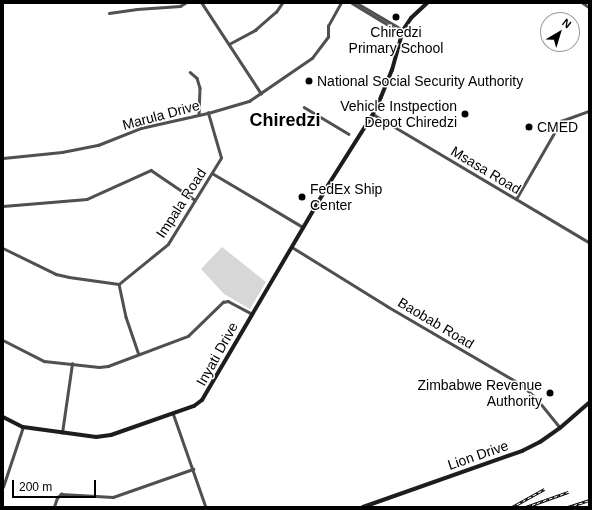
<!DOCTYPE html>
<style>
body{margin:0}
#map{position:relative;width:592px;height:510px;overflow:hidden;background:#fff;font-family:Helvetica,sans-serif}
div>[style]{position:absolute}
.green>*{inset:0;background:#d7d7d7}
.street>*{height:2.5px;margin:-1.25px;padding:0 1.25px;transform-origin:1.25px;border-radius:1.25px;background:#505050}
.secondary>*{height:4px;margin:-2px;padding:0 2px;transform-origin:2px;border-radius:2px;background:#1d1d1d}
.rail>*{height:2.5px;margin-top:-1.25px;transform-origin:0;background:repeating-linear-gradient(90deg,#fff 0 3px,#000 0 6px);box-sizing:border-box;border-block:1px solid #000}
.dots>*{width:11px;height:11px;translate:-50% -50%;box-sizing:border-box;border:2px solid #fff;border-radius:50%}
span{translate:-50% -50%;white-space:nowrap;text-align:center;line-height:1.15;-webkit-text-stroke:3px #fff;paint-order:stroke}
.poi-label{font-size:14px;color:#000}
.left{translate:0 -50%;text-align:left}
.right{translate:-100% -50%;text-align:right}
.street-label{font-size:14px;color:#000}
.district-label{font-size:18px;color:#000;font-weight:700}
.frame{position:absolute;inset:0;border:4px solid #000;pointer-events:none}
.north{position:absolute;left:540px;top:12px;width:40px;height:40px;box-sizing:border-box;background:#fff;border:1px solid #999;border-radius:50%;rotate:38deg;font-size:11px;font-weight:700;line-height:16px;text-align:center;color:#000}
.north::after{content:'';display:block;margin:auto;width:14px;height:18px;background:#000;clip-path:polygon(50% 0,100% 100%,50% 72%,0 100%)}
.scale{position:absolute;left:12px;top:480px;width:84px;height:18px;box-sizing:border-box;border:2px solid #000;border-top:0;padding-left:5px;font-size:12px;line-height:14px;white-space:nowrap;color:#000;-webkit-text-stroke:3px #fff;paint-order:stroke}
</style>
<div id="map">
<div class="green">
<i style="clip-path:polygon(222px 247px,266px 282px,250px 309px,224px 294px,201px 269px)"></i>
</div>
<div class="street">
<i style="left:202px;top:3px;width:108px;rotate:56.8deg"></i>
<i style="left:352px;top:3px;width:58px;rotate:31deg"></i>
<i style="left:357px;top:3px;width:53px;rotate:30.4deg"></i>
<i style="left:583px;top:3px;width:7px;rotate:34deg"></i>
<i style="left:109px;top:13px;width:28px;rotate:-8deg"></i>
<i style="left:137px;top:9px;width:43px;rotate:-4deg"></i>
<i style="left:180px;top:6px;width:6px;rotate:-31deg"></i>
<i style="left:229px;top:44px;width:30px;rotate:-28deg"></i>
<i style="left:255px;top:30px;width:28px;rotate:-41deg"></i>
<i style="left:276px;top:12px;width:11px;rotate:-56deg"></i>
<i style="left:190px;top:72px;width:9px;rotate:41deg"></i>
<i style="left:197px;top:78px;width:10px;rotate:73deg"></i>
<i style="left:200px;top:88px;width:27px;rotate:92deg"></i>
<i style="left:304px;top:107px;width:52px;rotate:31deg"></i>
<i style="left:373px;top:114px;width:251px;rotate:30.7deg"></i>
<i style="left:3px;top:158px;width:59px;rotate:-5.8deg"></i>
<i style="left:62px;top:152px;width:37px;rotate:-11deg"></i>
<i style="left:98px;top:145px;width:46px;rotate:-21.6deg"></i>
<i style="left:141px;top:128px;width:69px;rotate:-12.6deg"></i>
<i style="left:208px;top:113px;width:43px;rotate:-16.3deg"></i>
<i style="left:249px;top:101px;width:76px;rotate:-34.3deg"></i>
<i style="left:312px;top:58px;width:26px;rotate:-53deg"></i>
<i style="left:328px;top:37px;width:11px;rotate:-90deg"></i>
<i style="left:328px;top:26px;width:26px;rotate:-61deg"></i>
<i style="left:212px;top:173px;width:106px;rotate:30.7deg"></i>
<i style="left:516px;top:199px;width:90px;rotate:-60deg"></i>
<i style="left:561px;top:121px;width:30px;rotate:-20deg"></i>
<i style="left:3px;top:206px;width:84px;rotate:-4.8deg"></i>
<i style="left:87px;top:199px;width:70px;rotate:-24.4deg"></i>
<i style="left:151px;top:170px;width:53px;rotate:34.3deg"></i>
<i style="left:292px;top:247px;width:112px;rotate:31.8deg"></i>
<i style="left:387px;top:306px;width:156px;rotate:30.3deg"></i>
<i style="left:522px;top:385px;width:21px;rotate:43deg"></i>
<i style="left:537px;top:399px;width:36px;rotate:51deg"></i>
<i style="left:3px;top:248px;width:59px;rotate:26.1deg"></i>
<i style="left:56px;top:274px;width:13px;rotate:13deg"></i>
<i style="left:69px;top:277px;width:50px;rotate:8deg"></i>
<i style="left:119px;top:284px;width:63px;rotate:-39.2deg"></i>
<i style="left:168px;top:244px;width:101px;rotate:-58.4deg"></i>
<i style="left:221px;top:158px;width:47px;rotate:-106.1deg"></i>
<i style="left:119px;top:284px;width:34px;rotate:78deg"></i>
<i style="left:126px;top:317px;width:39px;rotate:71deg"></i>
<i style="left:3px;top:340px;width:46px;rotate:27.1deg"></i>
<i style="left:44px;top:361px;width:55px;rotate:6.2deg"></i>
<i style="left:99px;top:367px;width:9px;rotate:-6deg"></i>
<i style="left:108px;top:366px;width:85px;rotate:-20.6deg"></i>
<i style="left:188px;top:336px;width:49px;rotate:-44.2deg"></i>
<i style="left:223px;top:302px;width:5px;rotate:-11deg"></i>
<i style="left:228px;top:301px;width:27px;rotate:28deg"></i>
<i style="left:173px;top:413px;width:100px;rotate:70.7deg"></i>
<i style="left:62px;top:433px;width:70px;rotate:-81.8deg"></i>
<i style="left:3px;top:487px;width:63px;rotate:-71.6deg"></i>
<i style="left:54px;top:507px;width:9px;rotate:-72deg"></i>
<i style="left:57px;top:498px;width:6px;rotate:-45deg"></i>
<i style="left:61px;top:494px;width:52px;rotate:3.3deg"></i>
<i style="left:113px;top:497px;width:85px;rotate:-19.3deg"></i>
</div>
<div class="secondary">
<i style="left:3px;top:417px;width:22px;rotate:27deg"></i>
<i style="left:23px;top:427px;width:74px;rotate:7.8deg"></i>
<i style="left:96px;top:437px;width:15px;rotate:-8deg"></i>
<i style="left:111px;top:435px;width:88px;rotate:-19.3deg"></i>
<i style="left:194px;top:406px;width:10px;rotate:-37deg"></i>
<i style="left:202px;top:400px;width:243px;rotate:-59.6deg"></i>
<i style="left:325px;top:190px;width:90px;rotate:-57.7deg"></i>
<i style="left:373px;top:114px;width:19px;rotate:-65deg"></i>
<i style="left:381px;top:97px;width:29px;rotate:-68deg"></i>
<i style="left:392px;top:70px;width:41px;rotate:-74.6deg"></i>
<i style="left:403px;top:30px;width:14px;rotate:-56deg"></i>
<i style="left:411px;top:18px;width:22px;rotate:-43deg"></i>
<i style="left:363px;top:507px;width:169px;rotate:-19.4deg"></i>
<i style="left:522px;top:451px;width:20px;rotate:-27deg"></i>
<i style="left:540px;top:442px;width:24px;rotate:-35deg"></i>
<i style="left:560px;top:428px;width:38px;rotate:-41deg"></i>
</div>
<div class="rail">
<i style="left:512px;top:507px;width:37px;rotate:-29deg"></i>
<i style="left:526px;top:507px;width:45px;rotate:-19.7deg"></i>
<i style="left:568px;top:507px;width:22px;rotate:-18deg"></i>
</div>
<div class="dots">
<i style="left:396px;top:17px;background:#000"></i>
<i style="left:309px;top:81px;background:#000"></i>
<i style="left:465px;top:114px;background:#000"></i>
<i style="left:529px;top:127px;background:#000"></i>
<i style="left:302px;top:197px;background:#000"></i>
<i style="left:550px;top:393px;background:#000"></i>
</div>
<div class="poi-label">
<span style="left:396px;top:40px">Chiredzi<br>Primary School</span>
<span class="left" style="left:317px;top:81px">National Social Security Authority</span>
<span class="right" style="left:457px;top:114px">Vehicle Instpection<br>Depot Chiredzi</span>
<span class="left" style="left:537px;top:127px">CMED</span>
<span class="left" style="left:310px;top:197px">FedEx Ship<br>Center</span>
<span class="right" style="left:542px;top:393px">Zimbabwe Revenue<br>Authority</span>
</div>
<div class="street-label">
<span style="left:161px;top:115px;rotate:-15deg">Marula Drive</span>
<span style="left:486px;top:170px;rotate:31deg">Msasa Road</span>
<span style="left:181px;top:203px;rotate:-57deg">Impala Road</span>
<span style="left:436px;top:323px;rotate:31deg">Baobab Road</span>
<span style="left:217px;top:354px;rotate:-61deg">Inyati Drive</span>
<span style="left:478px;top:455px;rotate:-19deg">Lion Drive</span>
</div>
<div class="district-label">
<span style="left:285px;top:120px">Chiredzi</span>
</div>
<div class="frame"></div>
<div class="north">N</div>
<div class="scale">200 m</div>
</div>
